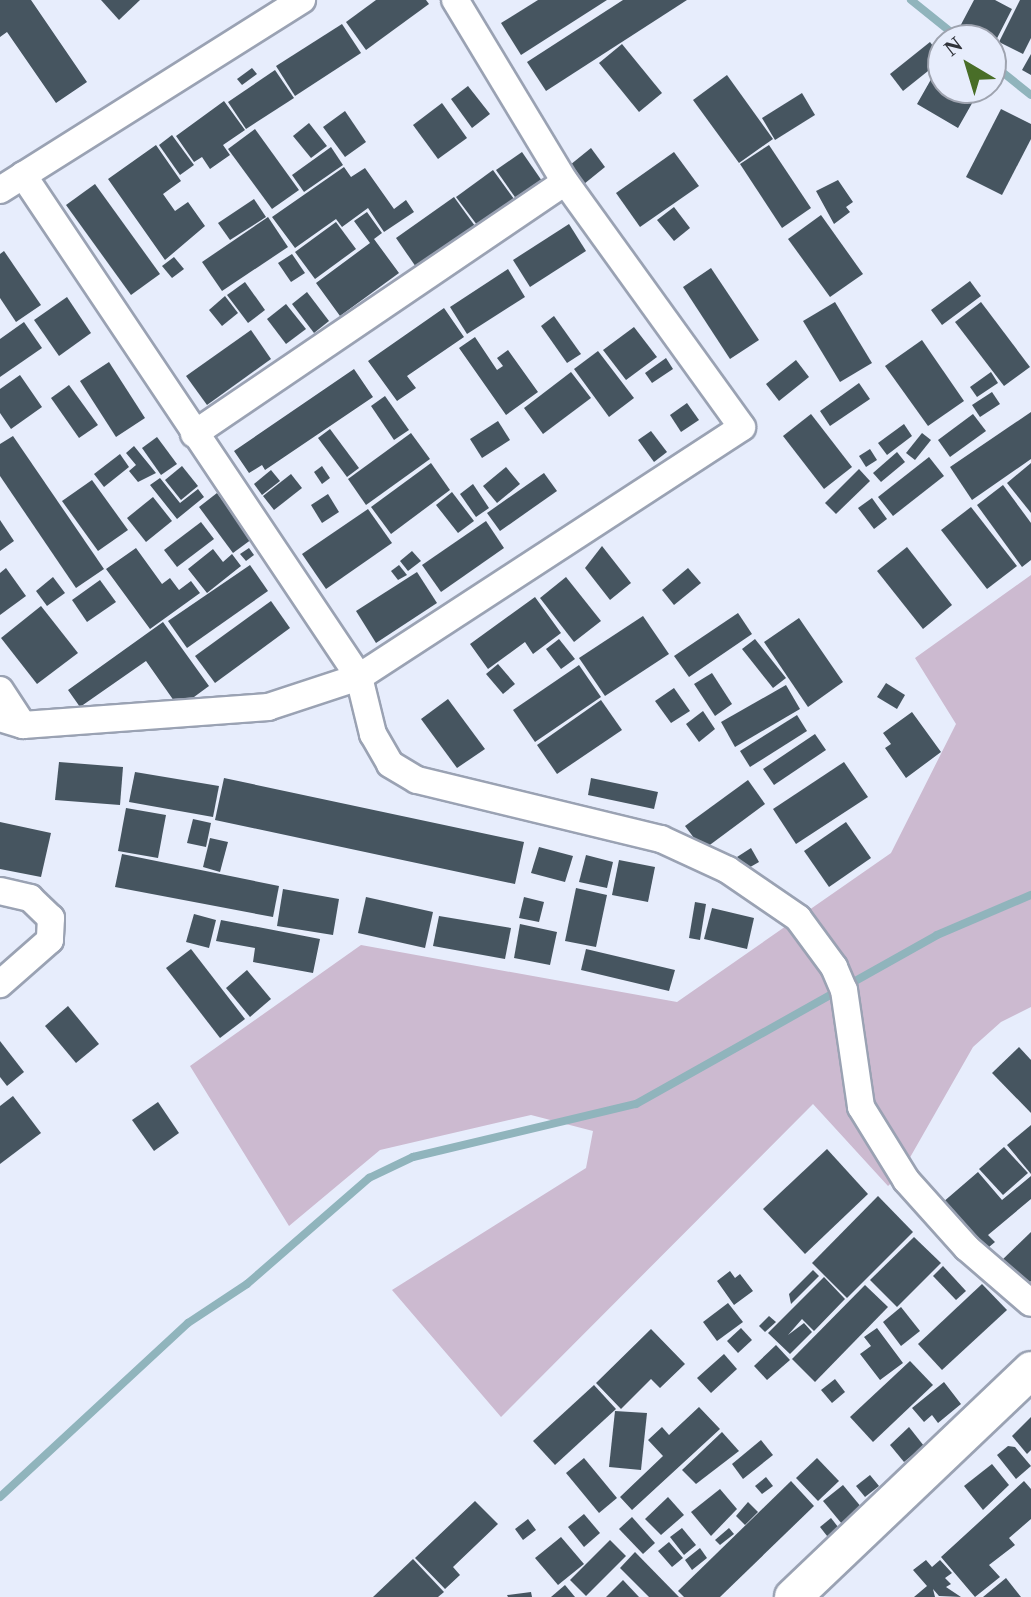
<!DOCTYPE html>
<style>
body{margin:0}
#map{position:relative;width:1031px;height:1597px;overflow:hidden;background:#e7edfc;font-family:"Times New Roman",serif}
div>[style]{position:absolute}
.green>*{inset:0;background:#ccbad0}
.stream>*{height:8px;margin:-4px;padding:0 4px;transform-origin:4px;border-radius:4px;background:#90b4bc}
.building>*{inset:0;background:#465560}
.roads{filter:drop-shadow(2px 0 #9aa2b3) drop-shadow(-2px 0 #9aa2b3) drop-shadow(0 2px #9aa2b3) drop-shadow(0 -2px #9aa2b3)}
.street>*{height:26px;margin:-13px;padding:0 13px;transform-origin:13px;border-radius:13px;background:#fff}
.secondary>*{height:36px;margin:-18px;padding:0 18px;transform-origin:18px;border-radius:18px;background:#fff}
span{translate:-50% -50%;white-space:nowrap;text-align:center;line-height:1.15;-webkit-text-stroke:8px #e7edfc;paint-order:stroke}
.north{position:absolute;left:927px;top:24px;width:80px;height:80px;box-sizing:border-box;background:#e7edfc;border:2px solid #9ea3af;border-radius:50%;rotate:322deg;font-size:22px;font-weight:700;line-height:32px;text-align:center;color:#31343b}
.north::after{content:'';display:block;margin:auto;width:28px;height:36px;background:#496e28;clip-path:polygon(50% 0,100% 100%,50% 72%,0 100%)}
</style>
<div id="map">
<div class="green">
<i style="clip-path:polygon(1031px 575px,1031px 1007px,1001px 1022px,973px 1047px,900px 1175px,888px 1186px,813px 1104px,501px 1417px,392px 1290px,586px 1168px,593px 1131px,531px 1115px,380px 1150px,289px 1226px,190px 1066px,361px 945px,677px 1002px,891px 853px,956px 724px,915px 658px)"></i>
</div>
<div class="stream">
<i style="left:911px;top:0;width:64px;rotate:38.7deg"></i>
<i style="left:991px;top:63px;width:51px;rotate:38.7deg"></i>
<i style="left:0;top:1497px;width:256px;rotate:-42.8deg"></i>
<i style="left:188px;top:1323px;width:71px;rotate:-33.5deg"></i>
<i style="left:247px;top:1284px;width:162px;rotate:-41deg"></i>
<i style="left:369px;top:1178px;width:49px;rotate:-25.5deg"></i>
<i style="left:413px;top:1157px;width:229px;rotate:-13.4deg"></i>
<i style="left:636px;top:1104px;width:345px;rotate:-29.3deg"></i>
<i style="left:937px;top:935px;width:102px;rotate:-23.1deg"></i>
</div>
<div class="building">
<i style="clip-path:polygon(0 0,31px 0,87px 82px,56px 103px,7px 32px,0 37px)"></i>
<i style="clip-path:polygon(101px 0,140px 0,119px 20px)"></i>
<i style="clip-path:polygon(376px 0,426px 0,429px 4px,366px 50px,346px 22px)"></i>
<i style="clip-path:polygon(538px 0,607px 0,521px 55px,501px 23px)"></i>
<i style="clip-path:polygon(623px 0,687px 0,546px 91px,527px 62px)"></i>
<i style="clip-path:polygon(974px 0,995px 0,1012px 9px,991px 50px,991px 40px,969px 40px,956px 34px)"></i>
<i style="clip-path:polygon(1020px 0,1031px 0,1031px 38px,1023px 54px,999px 42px)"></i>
<i style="clip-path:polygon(342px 24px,361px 53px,295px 96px,276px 66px)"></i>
<i style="clip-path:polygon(930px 42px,943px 59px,903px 91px,890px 74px)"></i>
<i style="clip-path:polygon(622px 44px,662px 93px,639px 112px,599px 63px)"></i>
<i style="clip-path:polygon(1031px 54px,1031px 75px,1022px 70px)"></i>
<i style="clip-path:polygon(938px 67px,943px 70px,943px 88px,979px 91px,958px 128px,917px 104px)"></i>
<i style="clip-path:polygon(252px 68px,257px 74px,242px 85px,237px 79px)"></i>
<i style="clip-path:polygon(275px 70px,294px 98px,246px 129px,228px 102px)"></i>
<i style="clip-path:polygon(727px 75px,773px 139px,739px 163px,693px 100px)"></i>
<i style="clip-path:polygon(468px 86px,490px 114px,472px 128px,451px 99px)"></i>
<i style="clip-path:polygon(802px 93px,815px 115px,775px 140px,762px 118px)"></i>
<i style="clip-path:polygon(224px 101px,245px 130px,223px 145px,230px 155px,210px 169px,202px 157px,194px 162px,176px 136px)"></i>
<i style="clip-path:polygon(442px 103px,467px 138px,438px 159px,413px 125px)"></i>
<i style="clip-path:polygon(1001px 109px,1031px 124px,1031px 139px,1002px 195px,966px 177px)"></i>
<i style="clip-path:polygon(345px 111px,366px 142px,345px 157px,323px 127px)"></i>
<i style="clip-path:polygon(309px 123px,327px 146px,311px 158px,293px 136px)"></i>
<i style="clip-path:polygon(255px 129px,299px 190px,272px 209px,228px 149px)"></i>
<i style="clip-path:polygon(172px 135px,194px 165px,180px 175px,159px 145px)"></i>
<i style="clip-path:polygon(156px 145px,181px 181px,163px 194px,175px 211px,188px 202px,205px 226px,165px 260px,108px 179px)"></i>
<i style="clip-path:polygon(769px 145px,811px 208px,782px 228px,740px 164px)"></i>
<i style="clip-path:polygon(331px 147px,343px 165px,304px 192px,292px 175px)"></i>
<i style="clip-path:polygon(591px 148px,605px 167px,584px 184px,570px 165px)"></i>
<i style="clip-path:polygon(522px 152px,542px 181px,517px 200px,496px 170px)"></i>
<i style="clip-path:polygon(674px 152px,699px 186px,640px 227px,616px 193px)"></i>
<i style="clip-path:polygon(344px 167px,351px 177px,365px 168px,394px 209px,406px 200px,414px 212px,384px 232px,368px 208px,342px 227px,336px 219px,295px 248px,272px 217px)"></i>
<i style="clip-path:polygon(493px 170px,514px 199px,477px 225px,456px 197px)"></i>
<i style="clip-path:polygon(838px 180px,853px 202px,846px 207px,850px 212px,834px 224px,816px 191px)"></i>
<i style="clip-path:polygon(95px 184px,160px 274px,131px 295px,66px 205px)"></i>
<i style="clip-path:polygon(454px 197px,475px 226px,416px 267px,396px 238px)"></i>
<i style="clip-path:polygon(254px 199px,266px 217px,230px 240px,218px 223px)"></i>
<i style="clip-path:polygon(674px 207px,690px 228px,674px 241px,657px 220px)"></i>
<i style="clip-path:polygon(367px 212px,382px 233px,374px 239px,399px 273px,340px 316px,316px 283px,370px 243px,354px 221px)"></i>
<i style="clip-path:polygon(821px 215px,863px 274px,830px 297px,788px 239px)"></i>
<i style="clip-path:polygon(268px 217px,288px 247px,222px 291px,202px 262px)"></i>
<i style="clip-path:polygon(336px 222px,356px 249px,315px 279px,295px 252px)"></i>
<i style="clip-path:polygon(569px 224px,586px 251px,530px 287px,513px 260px)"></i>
<i style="clip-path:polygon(4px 251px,41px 305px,16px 322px,0 298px,0 254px)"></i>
<i style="clip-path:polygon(292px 254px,305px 273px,291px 282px,278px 263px)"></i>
<i style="clip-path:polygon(174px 257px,184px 269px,172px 278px,162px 266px)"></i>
<i style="clip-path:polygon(711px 268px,759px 340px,730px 359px,683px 287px)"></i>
<i style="clip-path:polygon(508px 269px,525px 297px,467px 334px,450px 307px)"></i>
<i style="clip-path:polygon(970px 281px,981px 296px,942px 325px,931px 310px)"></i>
<i style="clip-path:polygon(245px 282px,265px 310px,248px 323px,227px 295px)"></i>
<i style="clip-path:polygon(307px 292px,329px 321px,314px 333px,292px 304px)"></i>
<i style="clip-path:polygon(225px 296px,238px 313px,222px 326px,209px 310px)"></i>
<i style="clip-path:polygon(67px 297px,91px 333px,59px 356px,34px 320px)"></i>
<i style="clip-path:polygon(835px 302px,872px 363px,840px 382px,803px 321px)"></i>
<i style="clip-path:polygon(981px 302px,1030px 367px,1004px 386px,955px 322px)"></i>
<i style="clip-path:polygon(286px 304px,306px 329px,286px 344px,267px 319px)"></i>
<i style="clip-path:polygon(444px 308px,464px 337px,407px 376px,416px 388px,397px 401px,368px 361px)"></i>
<i style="clip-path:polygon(554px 316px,581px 354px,567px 363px,541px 326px)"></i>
<i style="clip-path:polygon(24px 322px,42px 348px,0 377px,0 339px)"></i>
<i style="clip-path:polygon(634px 327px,657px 357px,626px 380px,603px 350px)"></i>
<i style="clip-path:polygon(251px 330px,271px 359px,207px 405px,186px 376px)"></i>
<i style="clip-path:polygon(475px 337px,497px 370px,503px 366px,497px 358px,508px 350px,538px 392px,506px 415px,459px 348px)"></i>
<i style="clip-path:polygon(922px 340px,964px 401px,928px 426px,885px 366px)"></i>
<i style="clip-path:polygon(598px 351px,634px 398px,609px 417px,574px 369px)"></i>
<i style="clip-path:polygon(666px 358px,673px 369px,652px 383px,645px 373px)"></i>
<i style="clip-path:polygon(796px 360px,809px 377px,779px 401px,766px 384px)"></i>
<i style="clip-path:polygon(109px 362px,145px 418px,116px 437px,80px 381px)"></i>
<i style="clip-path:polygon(354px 369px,373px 397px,265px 470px,262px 465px,249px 473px,234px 451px)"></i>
<i style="clip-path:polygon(571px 372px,591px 398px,543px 434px,524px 408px)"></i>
<i style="clip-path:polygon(991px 372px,998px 383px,977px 397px,970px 387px)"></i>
<i style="clip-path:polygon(20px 375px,42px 407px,11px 429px,0 413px,0 389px)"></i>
<i style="clip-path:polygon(859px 383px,870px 399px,830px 426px,820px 411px)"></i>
<i style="clip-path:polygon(69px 385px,98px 425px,79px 438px,51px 398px)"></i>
<i style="clip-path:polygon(992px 392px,1000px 404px,980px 417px,972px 405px)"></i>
<i style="clip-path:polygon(385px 396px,409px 430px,394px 440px,371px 406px)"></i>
<i style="clip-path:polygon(687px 403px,699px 420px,681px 432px,670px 415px)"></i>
<i style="clip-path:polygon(1031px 412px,1031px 459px,972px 500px,950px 467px)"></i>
<i style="clip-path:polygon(811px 414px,852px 467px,824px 489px,783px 436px)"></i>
<i style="clip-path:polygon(973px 414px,986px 431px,950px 457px,938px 440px)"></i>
<i style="clip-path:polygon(498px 421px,510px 440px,482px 458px,470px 439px)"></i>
<i style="clip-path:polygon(904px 424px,912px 436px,887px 455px,878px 443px)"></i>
<i style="clip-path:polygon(330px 429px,359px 468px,347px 477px,318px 438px)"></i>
<i style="clip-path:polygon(651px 431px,667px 452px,654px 462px,638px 440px)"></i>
<i style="clip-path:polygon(411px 433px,430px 459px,366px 505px,348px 479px)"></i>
<i style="clip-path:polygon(922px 433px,931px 440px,915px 460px,906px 453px)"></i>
<i style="clip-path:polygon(13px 436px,104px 569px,76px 588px,0 476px,0 444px)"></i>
<i style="clip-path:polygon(157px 437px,177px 464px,161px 475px,142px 448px)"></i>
<i style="clip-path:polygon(134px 446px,156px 473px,138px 482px,129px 471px,136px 465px,126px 453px)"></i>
<i style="clip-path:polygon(870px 449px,877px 460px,866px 467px,859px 456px)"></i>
<i style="clip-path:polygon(897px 452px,905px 462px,881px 482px,873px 473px)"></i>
<i style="clip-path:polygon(120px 454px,129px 467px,104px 487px,94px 474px)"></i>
<i style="clip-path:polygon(929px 457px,944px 476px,893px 516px,878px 497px)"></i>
<i style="clip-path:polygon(431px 463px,450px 490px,391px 534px,371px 507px)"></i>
<i style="clip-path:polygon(1031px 463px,1031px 513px,1007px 483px)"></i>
<i style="clip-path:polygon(182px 466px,198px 486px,181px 500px,165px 480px)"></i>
<i style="clip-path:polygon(322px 466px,330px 478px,322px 484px,314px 472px)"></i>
<i style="clip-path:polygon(506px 467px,520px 484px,497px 503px,483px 486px)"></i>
<i style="clip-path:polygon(859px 469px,870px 481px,836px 514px,825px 503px)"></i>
<i style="clip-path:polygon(271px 470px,280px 481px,262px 495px,254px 484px)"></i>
<i style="clip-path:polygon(544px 473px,557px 491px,500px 531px,487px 513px)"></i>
<i style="clip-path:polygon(291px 474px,302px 488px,274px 510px,263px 496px)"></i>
<i style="clip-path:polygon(160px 478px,180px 503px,198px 489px,204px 497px,177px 519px,150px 485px)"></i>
<i style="clip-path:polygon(92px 480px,128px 530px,98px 551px,62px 501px)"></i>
<i style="clip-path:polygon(473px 484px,489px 508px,476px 517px,460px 494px)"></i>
<i style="clip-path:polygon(1003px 485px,1031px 523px,1031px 560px,1022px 567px,977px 505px)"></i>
<i style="clip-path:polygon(452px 492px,474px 521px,458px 533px,436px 505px)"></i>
<i style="clip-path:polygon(217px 493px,252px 539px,233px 553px,199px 507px)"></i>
<i style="clip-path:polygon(328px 494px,339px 512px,322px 523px,311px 505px)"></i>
<i style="clip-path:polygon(153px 497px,172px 521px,146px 542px,127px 518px)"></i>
<i style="clip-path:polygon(872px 498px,887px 519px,874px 529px,858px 508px)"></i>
<i style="clip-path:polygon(971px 507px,1017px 566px,987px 589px,941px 530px)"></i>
<i style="clip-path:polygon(368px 509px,392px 543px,326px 589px,302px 554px)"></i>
<i style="clip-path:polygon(0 520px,14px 541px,0 551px)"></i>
<i style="clip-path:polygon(486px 521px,504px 548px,441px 592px,422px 565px)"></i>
<i style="clip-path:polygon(201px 522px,214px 539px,177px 567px,164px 550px)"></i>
<i style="clip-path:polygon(602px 546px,631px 583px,610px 600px,585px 568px)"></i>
<i style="clip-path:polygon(907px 547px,952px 605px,923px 629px,877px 571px)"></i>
<i style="clip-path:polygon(136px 548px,162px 584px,170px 578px,179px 590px,191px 581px,200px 593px,150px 629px,106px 569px)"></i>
<i style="clip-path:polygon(249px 548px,254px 555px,246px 561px,240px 554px)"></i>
<i style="clip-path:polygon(213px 549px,223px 562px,232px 554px,241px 566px,207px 593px,188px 569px)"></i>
<i style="clip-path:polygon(412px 551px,421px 561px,408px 571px,400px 561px)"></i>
<i style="clip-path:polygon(250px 565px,268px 591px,187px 648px,168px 621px)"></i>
<i style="clip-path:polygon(399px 565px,407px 575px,398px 580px,391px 571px)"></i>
<i style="clip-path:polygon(6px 568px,26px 596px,0 615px,0 573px)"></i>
<i style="clip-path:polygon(688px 568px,701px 583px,674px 605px,662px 590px)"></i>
<i style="clip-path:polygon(417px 572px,437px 603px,376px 643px,356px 611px)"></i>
<i style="clip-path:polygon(53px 577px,65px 593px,47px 606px,36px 591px)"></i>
<i style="clip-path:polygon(566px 577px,601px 621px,574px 642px,540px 598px)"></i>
<i style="clip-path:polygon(100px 580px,116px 602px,87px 622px,72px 600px)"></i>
<i style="clip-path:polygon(535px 597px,561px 633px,533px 654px,525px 642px,488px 669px,470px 644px)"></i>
<i style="clip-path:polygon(271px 601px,290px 628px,215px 683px,195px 656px)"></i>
<i style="clip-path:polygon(41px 606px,78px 653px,37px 684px,1px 638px)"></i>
<i style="clip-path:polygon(738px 613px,752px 634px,689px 677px,674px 656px)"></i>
<i style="clip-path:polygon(643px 616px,669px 654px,605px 696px,579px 658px)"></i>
<i style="clip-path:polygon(799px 618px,843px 682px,808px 707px,764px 642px)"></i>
<i style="clip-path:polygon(163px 622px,209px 686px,179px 708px,146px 661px,80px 707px,68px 690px)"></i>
<i style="clip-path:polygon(559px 639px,575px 659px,561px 669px,546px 649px)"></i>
<i style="clip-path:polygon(755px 639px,786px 678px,773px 688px,742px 649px)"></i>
<i style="clip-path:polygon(498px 664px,515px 684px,503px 694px,486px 674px)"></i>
<i style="clip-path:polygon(579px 665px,601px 697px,535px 742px,513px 710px)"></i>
<i style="clip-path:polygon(712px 673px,732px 704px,715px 716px,694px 684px)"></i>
<i style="clip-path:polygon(886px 683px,905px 695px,897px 709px,877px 697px)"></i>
<i style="clip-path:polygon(786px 685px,800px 709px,735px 747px,721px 722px)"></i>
<i style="clip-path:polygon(674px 688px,690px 711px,671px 723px,655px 701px)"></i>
<i style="clip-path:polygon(448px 699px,485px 749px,457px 768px,421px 719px)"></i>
<i style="clip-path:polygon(601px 700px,622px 730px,557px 774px,537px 745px)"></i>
<i style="clip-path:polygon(703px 711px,715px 729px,699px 742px,686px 724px)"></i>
<i style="clip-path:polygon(912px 712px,941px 752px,906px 778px,885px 748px,891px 744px,883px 733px)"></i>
<i style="clip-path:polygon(797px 715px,807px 731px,750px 767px,740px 751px)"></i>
<i style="clip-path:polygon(815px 734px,826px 750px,774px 785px,763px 769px)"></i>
<i style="clip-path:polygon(59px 762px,123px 767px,120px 805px,55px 800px)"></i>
<i style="clip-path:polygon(844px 762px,868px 797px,796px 844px,773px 809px)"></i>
<i style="clip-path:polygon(135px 772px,219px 786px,213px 817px,129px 802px)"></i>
<i style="clip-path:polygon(224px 778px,524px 842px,515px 884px,215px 820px)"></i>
<i style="clip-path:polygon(591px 778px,658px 792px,654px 809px,588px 795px)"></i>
<i style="clip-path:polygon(748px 780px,765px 804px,703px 850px,685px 826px)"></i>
<i style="clip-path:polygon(126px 808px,166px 815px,158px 858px,118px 851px)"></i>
<i style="clip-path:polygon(193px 819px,211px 823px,206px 847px,187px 843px)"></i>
<i style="clip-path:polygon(0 822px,51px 833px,41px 877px,0 869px)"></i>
<i style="clip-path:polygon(846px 822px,871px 858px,829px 887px,804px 851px)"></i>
<i style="clip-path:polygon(210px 838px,228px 842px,220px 872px,203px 867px)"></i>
<i style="clip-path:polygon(539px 847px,573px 856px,565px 882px,531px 873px)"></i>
<i style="clip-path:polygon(751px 848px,759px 862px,745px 870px,737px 857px)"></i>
<i style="clip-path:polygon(122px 854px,279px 886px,273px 917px,115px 887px)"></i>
<i style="clip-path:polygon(586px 855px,613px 862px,607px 888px,579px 882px)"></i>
<i style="clip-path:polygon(619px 860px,655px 867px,648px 902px,612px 895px)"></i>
<i style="clip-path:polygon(576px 888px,607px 895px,596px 947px,565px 941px)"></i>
<i style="clip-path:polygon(283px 889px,339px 899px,333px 935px,277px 926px)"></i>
<i style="clip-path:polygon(366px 897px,433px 912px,425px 948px,358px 933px)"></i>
<i style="clip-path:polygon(524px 897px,544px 902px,539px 922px,519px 918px)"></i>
<i style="clip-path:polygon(695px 902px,706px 904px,700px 940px,689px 938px)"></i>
<i style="clip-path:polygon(712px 908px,754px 918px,747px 949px,704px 939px)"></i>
<i style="clip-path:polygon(194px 914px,216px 920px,209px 948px,186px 942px)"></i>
<i style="clip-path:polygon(439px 916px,511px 928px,505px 959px,433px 946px)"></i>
<i style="clip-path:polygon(221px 920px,320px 939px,313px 973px,253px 962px,255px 948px,216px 941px)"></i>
<i style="clip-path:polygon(520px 924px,557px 932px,550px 965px,514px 958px)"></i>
<i style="clip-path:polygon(191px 949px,245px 1019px,220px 1038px,166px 968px)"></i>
<i style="clip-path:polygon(586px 949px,675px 970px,669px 991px,581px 970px)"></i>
<i style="clip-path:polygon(247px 970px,271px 999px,250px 1017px,226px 988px)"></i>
<i style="clip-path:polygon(68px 1006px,99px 1044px,76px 1063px,45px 1026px)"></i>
<i style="clip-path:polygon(0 1041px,24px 1072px,7px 1086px,0 1077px)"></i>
<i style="clip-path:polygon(1019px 1047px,1031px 1060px,1031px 1113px,992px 1073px)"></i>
<i style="clip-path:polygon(13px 1096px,41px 1133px,0 1164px,0 1106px)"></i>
<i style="clip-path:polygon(158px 1102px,179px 1133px,154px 1151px,132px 1120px)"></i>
<i style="clip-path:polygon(1031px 1125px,1031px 1174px,1007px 1145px)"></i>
<i style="clip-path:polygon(1004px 1147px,1028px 1173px,1003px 1195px,979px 1169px)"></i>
<i style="clip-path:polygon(827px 1149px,868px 1194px,805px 1254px,763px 1209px)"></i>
<i style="clip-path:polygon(978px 1172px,1002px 1200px,1031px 1176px,1031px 1199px,988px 1235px,995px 1242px,983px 1252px,942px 1203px)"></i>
<i style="clip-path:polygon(878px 1196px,913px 1232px,847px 1298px,812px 1263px)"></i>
<i style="clip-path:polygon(1031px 1232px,1031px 1281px,1023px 1289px,999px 1263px)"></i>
<i style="clip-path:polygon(914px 1237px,941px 1263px,897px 1307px,870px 1280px)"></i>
<i style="clip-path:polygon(943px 1266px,966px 1291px,956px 1300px,933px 1276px)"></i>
<i style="clip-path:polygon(813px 1270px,819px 1276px,791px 1304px,789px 1294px)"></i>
<i style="clip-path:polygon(730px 1271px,735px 1278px,740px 1274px,753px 1291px,734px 1305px,717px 1281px)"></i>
<i style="clip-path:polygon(824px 1277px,845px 1299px,814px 1331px,802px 1319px,788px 1335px,804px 1323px,812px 1332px,790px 1354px,768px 1333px)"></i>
<i style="clip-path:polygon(982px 1284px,1007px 1310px,942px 1370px,918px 1344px)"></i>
<i style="clip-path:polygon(865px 1285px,888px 1307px,815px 1382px,792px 1359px)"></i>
<i style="clip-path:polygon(728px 1303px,743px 1322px,717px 1341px,703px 1322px)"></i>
<i style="clip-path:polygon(901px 1307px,920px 1331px,901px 1346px,883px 1322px)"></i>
<i style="clip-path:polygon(769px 1316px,776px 1322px,765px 1332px,759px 1326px)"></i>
<i style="clip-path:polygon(741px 1328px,752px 1340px,738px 1353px,727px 1341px)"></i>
<i style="clip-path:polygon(877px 1328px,903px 1363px,880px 1380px,860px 1354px,871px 1346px,864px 1337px)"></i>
<i style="clip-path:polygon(651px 1329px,685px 1364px,660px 1388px,651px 1379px,621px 1409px,596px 1383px)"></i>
<i style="clip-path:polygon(776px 1345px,790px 1360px,767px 1380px,754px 1366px)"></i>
<i style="clip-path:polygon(724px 1354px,737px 1369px,711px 1393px,697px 1378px)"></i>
<i style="clip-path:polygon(910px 1361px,933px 1385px,873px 1442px,850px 1417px)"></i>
<i style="clip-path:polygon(835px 1379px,845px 1392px,832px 1403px,821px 1390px)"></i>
<i style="clip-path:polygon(944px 1382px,961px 1404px,938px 1423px,932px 1415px,924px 1422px,912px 1408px)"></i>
<i style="clip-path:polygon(594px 1385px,616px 1409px,555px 1465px,533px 1441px)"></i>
<i style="clip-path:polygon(699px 1407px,720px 1429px,632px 1510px,620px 1497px,663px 1456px,648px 1440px,662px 1427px,669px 1435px)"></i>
<i style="clip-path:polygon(615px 1411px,647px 1413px,641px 1470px,609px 1467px)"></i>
<i style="clip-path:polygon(1031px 1417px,1031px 1450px,1027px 1454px,1012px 1436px)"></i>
<i style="clip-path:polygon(909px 1427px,924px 1446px,904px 1462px,890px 1445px)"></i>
<i style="clip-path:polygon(722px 1432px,739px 1451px,696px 1484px,682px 1470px)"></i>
<i style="clip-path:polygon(761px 1440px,773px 1455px,743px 1479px,732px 1464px)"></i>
<i style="clip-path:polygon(1008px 1446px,1015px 1447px,1031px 1466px,1016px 1479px,997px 1455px)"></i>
<i style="clip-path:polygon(584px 1458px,617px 1498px,599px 1513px,566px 1473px)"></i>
<i style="clip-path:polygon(817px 1458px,839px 1481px,818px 1501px,796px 1478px)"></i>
<i style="clip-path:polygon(992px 1464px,1009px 1485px,983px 1510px,964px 1486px)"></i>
<i style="clip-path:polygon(870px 1475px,879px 1486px,865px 1497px,856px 1486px)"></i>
<i style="clip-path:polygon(766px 1477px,773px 1486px,762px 1494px,755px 1486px)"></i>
<i style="clip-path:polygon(791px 1481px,814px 1506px,720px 1597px,684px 1597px,678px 1591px)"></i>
<i style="clip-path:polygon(1024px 1481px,1031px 1489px,1031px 1519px,1009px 1538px,1015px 1545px,989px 1565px,1000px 1577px,975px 1597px,941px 1557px)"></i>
<i style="clip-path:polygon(843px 1485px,862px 1508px,842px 1524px,823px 1501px)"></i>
<i style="clip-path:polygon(720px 1489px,737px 1509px,711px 1536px,691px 1512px)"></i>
<i style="clip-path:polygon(668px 1497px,684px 1515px,661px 1535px,645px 1519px)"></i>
<i style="clip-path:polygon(475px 1501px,498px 1524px,453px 1567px,460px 1575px,445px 1589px,415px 1558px)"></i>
<i style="clip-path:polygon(748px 1502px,758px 1512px,745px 1525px,736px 1516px)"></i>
<i style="clip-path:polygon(584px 1514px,600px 1533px,584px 1547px,568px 1527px)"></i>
<i style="clip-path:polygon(632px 1517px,655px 1543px,643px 1554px,619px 1529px)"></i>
<i style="clip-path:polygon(831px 1518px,842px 1532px,831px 1541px,820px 1527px)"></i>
<i style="clip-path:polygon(528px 1519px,536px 1530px,523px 1540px,515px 1529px)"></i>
<i style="clip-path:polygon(682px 1528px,696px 1545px,684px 1555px,670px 1537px)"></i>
<i style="clip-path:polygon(729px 1528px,734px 1534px,720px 1545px,715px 1540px)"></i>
<i style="clip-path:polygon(561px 1537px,584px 1564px,558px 1585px,535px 1558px)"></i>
<i style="clip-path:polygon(610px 1540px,626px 1556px,586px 1596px,570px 1580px)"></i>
<i style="clip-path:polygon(669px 1542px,683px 1558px,672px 1567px,658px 1551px)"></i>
<i style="clip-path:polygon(700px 1548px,707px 1558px,692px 1570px,685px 1560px)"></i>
<i style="clip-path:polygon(635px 1552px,679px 1597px,649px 1597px,620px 1568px)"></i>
<i style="clip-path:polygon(413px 1559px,444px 1592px,438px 1597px,373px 1597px)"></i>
<i style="clip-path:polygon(926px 1560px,932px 1567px,940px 1560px,952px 1573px,945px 1578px,951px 1584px,946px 1587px,961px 1597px,939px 1596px,933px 1589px,935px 1597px,914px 1597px,927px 1586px,913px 1570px)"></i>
<i style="clip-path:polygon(1006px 1578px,1021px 1597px,983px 1597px)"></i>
<i style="clip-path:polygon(623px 1580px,639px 1597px,606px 1597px)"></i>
<i style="clip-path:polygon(565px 1585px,575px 1597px,551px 1597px)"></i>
<i style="clip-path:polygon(531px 1592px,532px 1597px,508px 1597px,507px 1595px)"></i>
</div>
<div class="roads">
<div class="street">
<i style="left:23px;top:175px;width:604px;rotate:56.2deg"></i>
<i style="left:359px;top:677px;width:59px;rotate:76.2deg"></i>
<i style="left:373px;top:734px;width:34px;rotate:60deg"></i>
<i style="left:390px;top:764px;width:31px;rotate:31deg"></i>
<i style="left:417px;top:780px;width:251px;rotate:13.6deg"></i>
<i style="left:661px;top:839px;width:74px;rotate:24.8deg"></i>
<i style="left:728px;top:870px;width:85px;rotate:34.4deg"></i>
<i style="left:798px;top:918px;width:61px;rotate:53.7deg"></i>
<i style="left:834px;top:967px;width:25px;rotate:67deg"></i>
<i style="left:844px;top:990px;width:118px;rotate:81.7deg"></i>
<i style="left:861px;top:1107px;width:86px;rotate:58.3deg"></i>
<i style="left:906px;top:1180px;width:91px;rotate:48.1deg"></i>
<i style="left:967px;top:1248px;width:84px;rotate:40.7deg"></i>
<i style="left:0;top:190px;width:357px;rotate:-32.2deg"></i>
<i style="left:194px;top:434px;width:448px;rotate:-34.2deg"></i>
<i style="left:0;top:690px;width:42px;rotate:56.7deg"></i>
<i style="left:0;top:718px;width:24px;rotate:17deg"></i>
<i style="left:23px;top:725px;width:246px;rotate:-4.2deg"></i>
<i style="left:268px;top:707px;width:96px;rotate:-18.2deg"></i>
<i style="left:359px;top:677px;width:457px;rotate:-33.1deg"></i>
<i style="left:742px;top:427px;width:302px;rotate:-125.8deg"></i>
<i style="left:565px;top:182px;width:213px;rotate:-121.1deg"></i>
<i style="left:0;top:891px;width:31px;rotate:13deg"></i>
<i style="left:30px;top:898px;width:29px;rotate:44deg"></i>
<i style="left:51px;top:918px;width:22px;rotate:93deg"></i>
<i style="left:50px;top:940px;width:67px;rotate:138.7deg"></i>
</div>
<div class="secondary">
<i style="left:793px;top:1597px;width:329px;rotate:-43.6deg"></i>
</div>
</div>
<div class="north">N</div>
</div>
